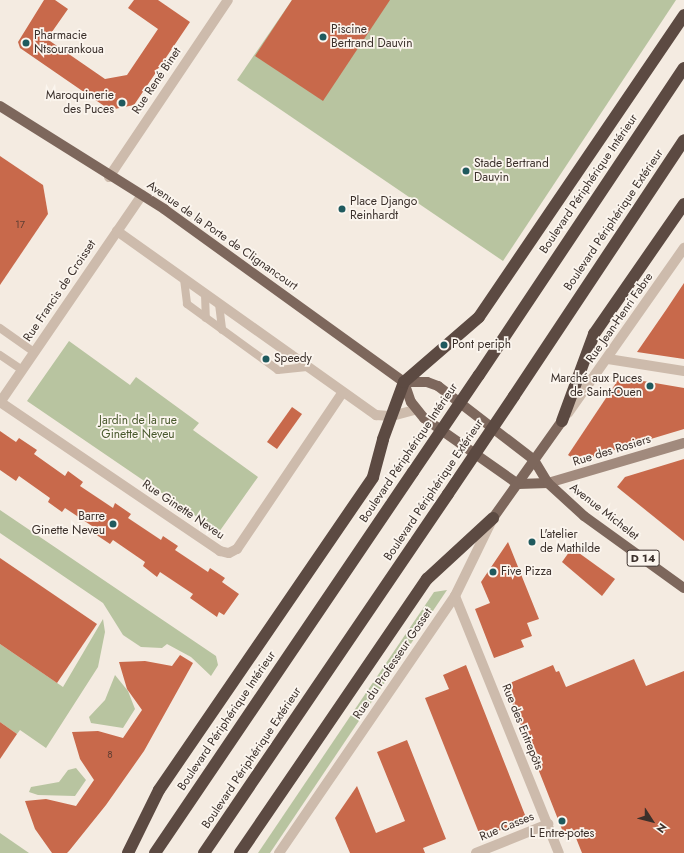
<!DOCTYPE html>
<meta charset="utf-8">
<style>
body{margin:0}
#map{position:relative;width:684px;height:853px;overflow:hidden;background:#f4ebe1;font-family:Jost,sans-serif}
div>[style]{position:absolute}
.green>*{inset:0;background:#b8c4a0}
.building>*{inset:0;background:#c8694b}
.lane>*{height:8px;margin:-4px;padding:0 4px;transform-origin:4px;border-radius:4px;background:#cdbbac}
.street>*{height:10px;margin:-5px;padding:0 5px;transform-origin:5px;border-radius:5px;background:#cdbbac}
.secondary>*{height:10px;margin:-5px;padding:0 5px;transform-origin:5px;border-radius:5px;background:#a18a7d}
.primary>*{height:10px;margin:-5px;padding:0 5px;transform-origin:5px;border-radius:5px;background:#7d675c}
.highway>*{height:12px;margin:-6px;padding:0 6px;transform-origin:6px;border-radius:6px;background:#5c4a42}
.highway-bridge>*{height:12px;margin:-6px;padding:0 6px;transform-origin:6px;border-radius:6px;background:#5c4a42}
.dots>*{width:11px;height:11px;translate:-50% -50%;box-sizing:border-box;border:2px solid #fbf5ee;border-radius:50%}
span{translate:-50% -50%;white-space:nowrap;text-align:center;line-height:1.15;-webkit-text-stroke:3.5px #fbf5ee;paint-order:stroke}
.number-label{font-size:10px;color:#5e3e33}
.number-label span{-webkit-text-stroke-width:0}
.shield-label span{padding:1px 3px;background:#fbf5ee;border:1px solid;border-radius:3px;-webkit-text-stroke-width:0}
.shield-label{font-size:11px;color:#3b302b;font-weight:700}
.poi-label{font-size:12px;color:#3b302b}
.left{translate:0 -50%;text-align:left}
.right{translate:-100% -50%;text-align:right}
.street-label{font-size:12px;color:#3b302b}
.park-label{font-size:12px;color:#4a5a2e}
.north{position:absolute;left:632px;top:801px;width:40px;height:40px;-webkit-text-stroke:3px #fbf5ee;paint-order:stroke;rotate:126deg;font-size:11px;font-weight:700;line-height:16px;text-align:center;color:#3b302b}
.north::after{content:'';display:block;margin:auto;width:14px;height:18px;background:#3b302b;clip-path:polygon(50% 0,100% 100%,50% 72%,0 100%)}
</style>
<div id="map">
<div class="green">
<i style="clip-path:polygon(292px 0,676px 0,503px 261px,237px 80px)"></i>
<i style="clip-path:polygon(69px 341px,130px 385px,136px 377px,199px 423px,193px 430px,258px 477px,219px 532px,27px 401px)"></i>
<i style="clip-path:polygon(0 510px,216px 656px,218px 665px,211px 676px,191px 657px,167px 644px,162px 648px,141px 647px,123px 635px,103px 603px,0 533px)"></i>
<i style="clip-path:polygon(447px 590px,270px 853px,258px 853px,434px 592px)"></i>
<i style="clip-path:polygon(103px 619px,105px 632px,98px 667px,46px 748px,20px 730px,17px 734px,0 722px,0 644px,63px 687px)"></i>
<i style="clip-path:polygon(115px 675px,128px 691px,135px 709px,123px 728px,91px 723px,89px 717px,105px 700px)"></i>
<i style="clip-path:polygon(76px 768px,86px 780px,75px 796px,38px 795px,29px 792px,31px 787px,59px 782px,68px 770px)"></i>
<i style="clip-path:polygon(0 833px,29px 853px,0 853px)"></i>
</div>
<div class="building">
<i style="clip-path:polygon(44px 0,55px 0,68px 9px,47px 39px,105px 79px,127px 75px,158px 29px,128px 8px,134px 0,158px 0,190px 22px,134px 105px,110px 110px,20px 48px,18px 42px)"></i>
<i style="clip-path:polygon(292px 0,390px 0,323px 101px,255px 56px)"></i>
<i style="clip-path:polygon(0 156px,43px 185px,48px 214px,0 285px)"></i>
<i style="clip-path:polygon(684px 283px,684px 359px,637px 352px,666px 310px)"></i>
<i style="clip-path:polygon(620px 377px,684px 388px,684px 429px,581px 460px,574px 459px,568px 455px)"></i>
<i style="clip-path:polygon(292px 407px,302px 414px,277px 449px,267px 442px)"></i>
<i style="clip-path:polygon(0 431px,16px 442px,19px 438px,37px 450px,34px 454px,65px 476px,68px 471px,83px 482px,80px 486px,113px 508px,115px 503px,131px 514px,128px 518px,161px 540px,163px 536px,178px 546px,175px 550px,208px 572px,210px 568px,225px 578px,222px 582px,239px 594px,224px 615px,219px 612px,217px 617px,190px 598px,193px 594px,160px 572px,157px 577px,143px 566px,145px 562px,113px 540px,110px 544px,95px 534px,98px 530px,65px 508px,62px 512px,48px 502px,50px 498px,19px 476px,16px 481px,0 470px)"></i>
<i style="clip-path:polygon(684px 459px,684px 541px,617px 487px,625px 477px)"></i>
<i style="clip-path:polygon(508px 542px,539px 619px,527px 623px,532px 636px,521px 640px,524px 647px,494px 658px,475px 609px,490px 603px,481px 582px)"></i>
<i style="clip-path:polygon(572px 548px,615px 579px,602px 596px,562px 562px)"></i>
<i style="clip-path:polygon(0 558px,97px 624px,57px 683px,0 644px)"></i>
<i style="clip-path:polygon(180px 655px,193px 663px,144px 751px,106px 805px,69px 851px,67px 853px,52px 853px,35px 829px,25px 801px,46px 799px,76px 806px,94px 780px,80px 759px,72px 732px,98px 731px,123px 738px,142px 710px,127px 689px,119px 662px,145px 661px,172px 666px)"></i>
<i style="clip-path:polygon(634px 659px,646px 686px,684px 671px,684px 853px,582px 853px,572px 828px,563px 832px,505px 685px,553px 665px,556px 672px,559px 671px,566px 687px)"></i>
<i style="clip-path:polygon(466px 665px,525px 815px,523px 821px,481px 838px,425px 698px,449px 689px,443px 675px)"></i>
<i style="clip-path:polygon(0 722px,17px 734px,0 759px)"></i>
<i style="clip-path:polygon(407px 740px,446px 839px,423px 848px,425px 853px,350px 853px,335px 818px,357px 786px,376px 833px,405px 821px,377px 752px)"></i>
</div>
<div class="lane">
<i style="left:184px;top:279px;width:25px;rotate:83deg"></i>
<i style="left:187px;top:304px;width:112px;rotate:36deg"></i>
<i style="left:278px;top:370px;width:29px;rotate:-6deg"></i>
<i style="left:205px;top:294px;width:24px;rotate:88deg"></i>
<i style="left:219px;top:304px;width:26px;rotate:83deg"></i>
<i style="left:0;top:328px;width:42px;rotate:35.2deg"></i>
<i style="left:0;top:355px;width:27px;rotate:34deg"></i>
</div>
<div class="street">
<i style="left:109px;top:177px;width:213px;rotate:-56.1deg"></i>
<i style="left:142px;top:195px;width:251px;rotate:124.4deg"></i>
<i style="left:0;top:402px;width:266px;rotate:34.1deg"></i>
<i style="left:220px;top:551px;width:9px;rotate:13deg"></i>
<i style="left:229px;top:553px;width:9px;rotate:-27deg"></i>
<i style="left:237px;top:549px;width:189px;rotate:-56deg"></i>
<i style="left:117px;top:231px;width:318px;rotate:35.4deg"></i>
<i style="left:376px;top:415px;width:16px;rotate:4deg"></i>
<i style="left:392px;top:416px;width:24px;rotate:-15deg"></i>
<i style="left:608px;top:359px;width:77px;rotate:9deg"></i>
<i style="left:568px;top:413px;width:202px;rotate:-54.9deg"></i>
<i style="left:455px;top:596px;width:277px;rotate:68deg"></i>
<i style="left:279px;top:853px;width:311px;rotate:-55.6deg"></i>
<i style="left:455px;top:596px;width:85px;rotate:-64deg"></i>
<i style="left:476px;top:853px;width:78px;rotate:-21.9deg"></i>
</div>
<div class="secondary">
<i style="left:548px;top:483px;width:142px;rotate:-16.4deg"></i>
</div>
<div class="primary">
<i style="left:0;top:106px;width:194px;rotate:32.1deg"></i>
<i style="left:164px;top:209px;width:296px;rotate:35.8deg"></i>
<i style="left:404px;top:382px;width:21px;rotate:71deg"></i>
<i style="left:411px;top:402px;width:21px;rotate:51deg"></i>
<i style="left:424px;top:418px;width:115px;rotate:35.1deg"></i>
<i style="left:518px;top:484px;width:30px;rotate:-2deg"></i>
<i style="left:404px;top:382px;width:23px"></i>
<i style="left:427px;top:382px;width:12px;rotate:20deg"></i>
<i style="left:438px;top:386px;width:121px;rotate:37.6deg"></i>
<i style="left:534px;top:460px;width:27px;rotate:59deg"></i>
<i style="left:548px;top:483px;width:49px;rotate:42.5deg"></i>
<i style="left:584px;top:516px;width:123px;rotate:35.8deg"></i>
<i style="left:493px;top:518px;width:119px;rotate:-54.6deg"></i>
</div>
<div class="highway">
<i style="left:479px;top:375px;width:369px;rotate:-56.3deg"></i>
<i style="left:514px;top:396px;width:307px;rotate:-56.4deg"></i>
<i style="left:562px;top:421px;width:93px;rotate:-69.8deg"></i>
<i style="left:594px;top:334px;width:158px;rotate:-55.3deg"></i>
<i style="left:128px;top:853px;width:70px;rotate:-63.8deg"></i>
<i style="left:159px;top:790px;width:379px;rotate:-55.6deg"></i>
<i style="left:373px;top:477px;width:39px;rotate:-75deg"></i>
<i style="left:383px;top:439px;width:61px;rotate:-69.8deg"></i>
<i style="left:404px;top:382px;width:99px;rotate:-40.9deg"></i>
<i style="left:479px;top:317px;width:365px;rotate:-55.8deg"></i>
<i style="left:155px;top:853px;width:460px;rotate:-55.9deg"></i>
<i style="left:204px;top:853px;width:434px;rotate:-55.8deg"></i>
<i style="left:240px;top:853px;width:332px;rotate:-55.7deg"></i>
<i style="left:427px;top:579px;width:90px;rotate:-42.7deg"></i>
</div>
<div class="highway-bridge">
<i style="left:413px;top:472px;width:117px;rotate:-55.8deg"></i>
<i style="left:448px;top:494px;width:118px;rotate:-56deg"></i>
</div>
<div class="dots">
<i style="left:323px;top:37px;background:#1f5a5e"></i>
<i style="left:26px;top:43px;background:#1f5a5e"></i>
<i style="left:122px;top:103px;background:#1f5a5e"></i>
<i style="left:466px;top:171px;background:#1f5a5e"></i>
<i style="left:342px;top:209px;background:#1f5a5e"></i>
<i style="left:444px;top:345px;background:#1f5a5e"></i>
<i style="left:266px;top:359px;background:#1f5a5e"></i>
<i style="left:650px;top:386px;background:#1f5a5e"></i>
<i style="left:113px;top:524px;background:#1f5a5e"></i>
<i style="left:532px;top:542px;background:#1f5a5e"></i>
<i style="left:493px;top:572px;background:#1f5a5e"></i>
<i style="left:562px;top:821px;background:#1f5a5e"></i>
</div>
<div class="number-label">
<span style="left:20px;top:225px">17</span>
<span style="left:110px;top:755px">8</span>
</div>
<div class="shield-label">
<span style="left:643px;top:558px">D 14</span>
</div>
<div class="poi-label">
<span class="left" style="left:331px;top:37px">Piscine<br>Bertrand Dauvin</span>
<span class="left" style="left:34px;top:43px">Pharmacie<br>Ntsourankoua</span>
<span class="right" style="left:114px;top:103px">Maroquinerie<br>des Puces</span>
<span class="left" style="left:474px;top:171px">Stade Bertrand<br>Dauvin</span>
<span class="left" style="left:350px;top:209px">Place Django<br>Reinhardt</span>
<span class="left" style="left:452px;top:345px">Pont periph</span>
<span class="left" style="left:274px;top:359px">Speedy</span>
<span class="right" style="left:642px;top:386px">Marché aux Puces<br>de Saint-Ouen</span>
<span class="right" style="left:105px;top:524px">Barre<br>Ginette Neveu</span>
<span class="left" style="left:540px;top:542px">L'atelier<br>de Mathilde</span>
<span class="left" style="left:501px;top:572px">Five Pizza</span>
<span style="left:562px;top:834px">L Entre-potes</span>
</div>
<div class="street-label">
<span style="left:157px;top:81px;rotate:-56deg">Rue René Binet</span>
<span style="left:589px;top:184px;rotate:-56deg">Boulevard Périphérique Intérieur</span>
<span style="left:614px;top:220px;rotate:-56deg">Boulevard Périphérique Extérieur</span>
<span style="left:222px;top:236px;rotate:35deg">Avenue de la Porte de Clignancourt</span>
<span style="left:60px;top:291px;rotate:-56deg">Rue Francis de Croisset</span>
<span style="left:620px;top:318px;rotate:-55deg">Rue Jean-Henri Fabre</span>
<span style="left:612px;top:451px;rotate:-17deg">Rue des Rosiers</span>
<span style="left:409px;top:453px;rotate:-56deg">Boulevard Périphérique Intérieur</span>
<span style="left:434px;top:490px;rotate:-56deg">Boulevard Périphérique Extérieur</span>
<span style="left:183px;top:510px;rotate:34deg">Rue Ginette Neveu</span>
<span style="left:604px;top:512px;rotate:38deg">Avenue Michelet</span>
<span style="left:393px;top:664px;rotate:-56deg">Rue du Professeur Gosset</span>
<span style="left:227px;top:721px;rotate:-56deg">Boulevard Périphérique Intérieur</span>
<span style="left:522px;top:727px;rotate:68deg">Rue des Entrepôts</span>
<span style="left:252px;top:758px;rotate:-56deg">Boulevard Périphérique Extérieur</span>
<span style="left:507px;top:827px;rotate:-22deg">Rue Casses</span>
</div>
<div class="park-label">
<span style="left:138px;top:428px">Jardin de la rue<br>Ginette Neveu</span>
</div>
<div class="north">N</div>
</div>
